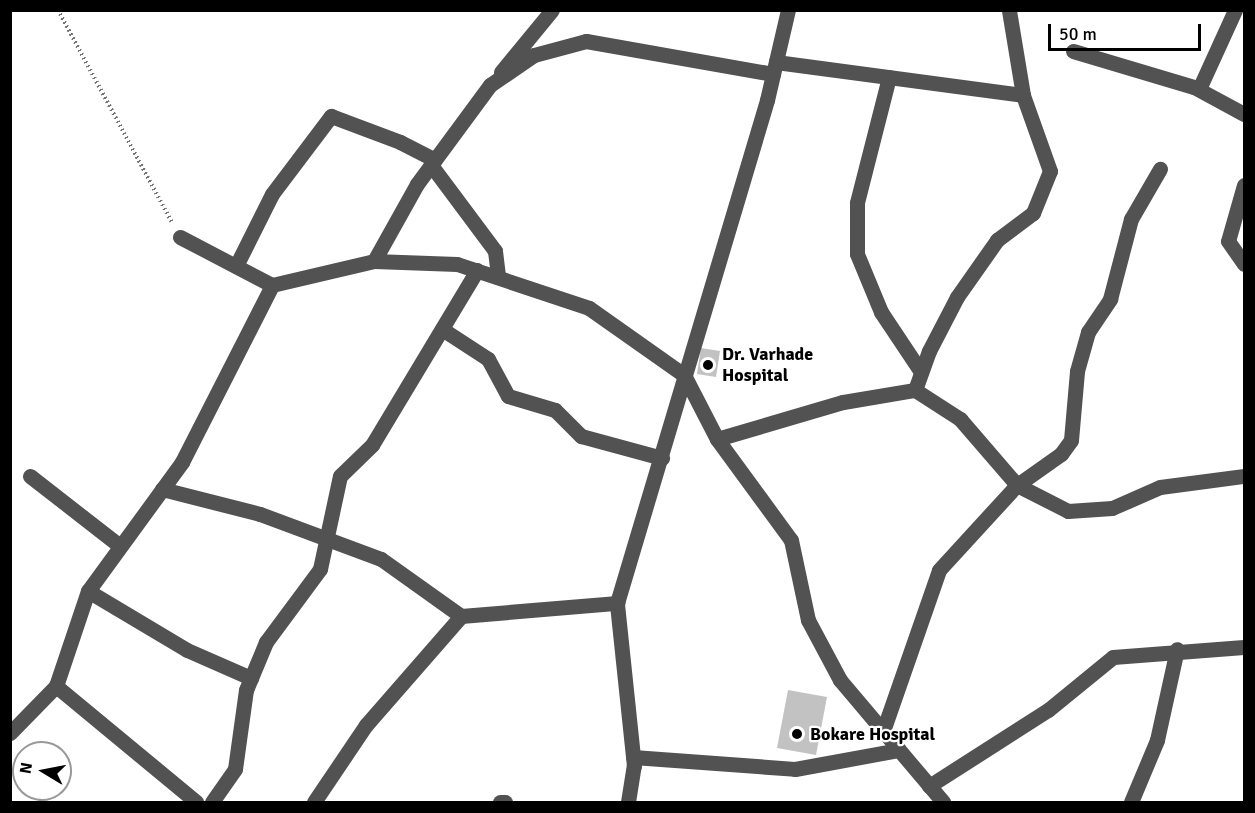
<!DOCTYPE html>
<style>
body{margin:0}
#map{position:relative;width:1255px;height:813px;overflow:hidden;background:#fff;font-family:Signika,sans-serif}
div>[style]{position:absolute}
.building>*{inset:0;background:#c2c2c2}
.path>*{height:4px;margin-top:-2px;transform-origin:0;background:repeating-linear-gradient(90deg,#747474 0 1.5px,transparent 0 4.5px)}
.minor>*{height:15px;margin:-7.5px;padding:0 7.5px;transform-origin:7.5px;border-radius:7.5px;background:#525252}
.dots>*{width:16px;height:16px;translate:-50% -50%;box-sizing:border-box;border:3px solid #fff;border-radius:50%}
span{translate:-50% -50%;white-space:nowrap;text-align:center;line-height:1.15;-webkit-text-stroke:4.5px #fff;paint-order:stroke}
.poi-label{font-size:18px;color:#000;font-weight:700}
.left{translate:0 -50%;text-align:left}
.frame{position:absolute;inset:0;border:12px solid #000;pointer-events:none}
.north{position:absolute;left:12px;top:741px;width:60px;height:60px;box-sizing:border-box;background:#fff;border:2px solid #999;border-radius:50%;rotate:280deg;font-size:16px;font-weight:700;line-height:24px;text-align:center;color:#000}
.north::after{content:'';display:block;margin:auto;width:21px;height:27px;background:#000;clip-path:polygon(50% 0,100% 100%,50% 72%,0 100%)}
.scale{position:absolute;left:1048px;top:24px;width:153px;height:27px;box-sizing:border-box;border:3px solid #000;border-top:0;padding-left:8px;font-size:18px;line-height:21px;white-space:nowrap;color:#000;-webkit-text-stroke:4px #fff;paint-order:stroke}
</style>
<div id="map">
<div class="building">
<i style="clip-path:polygon(701px 348px,720px 351px,716px 377px,697px 374px)"></i>
<i style="clip-path:polygon(788px 690px,827px 697px,816px 755px,777px 748px)"></i>
</div>
<div class="path">
<i style="left:58px;top:10px;width:242px;rotate:61.8deg"></i>
</div>
<div class="minor">
<i style="left:1073px;top:51px;width:126px;rotate:16.6deg"></i>
<i style="left:1194px;top:87px;width:57px;rotate:28.4deg"></i>
<i style="left:776px;top:62px;width:249px;rotate:7.6deg"></i>
<i style="left:501px;top:72px;width:80px;rotate:-50.6deg"></i>
<i style="left:889px;top:77px;width:130px;rotate:104.3deg"></i>
<i style="left:857px;top:203px;width:51px;rotate:90deg"></i>
<i style="left:857px;top:254px;width:63px;rotate:67.5deg"></i>
<i style="left:881px;top:312px;width:72px;rotate:56.3deg"></i>
<i style="left:1199px;top:89px;width:87px;rotate:-65.5deg"></i>
<i style="left:431px;top:165px;width:107px;rotate:53.3deg"></i>
<i style="left:495px;top:251px;width:26px;rotate:83deg"></i>
<i style="left:1244px;top:185px;width:58px;rotate:105.9deg"></i>
<i style="left:1228px;top:241px;width:28px;rotate:55deg"></i>
<i style="left:180px;top:237px;width:104px;rotate:27.6deg"></i>
<i style="left:272px;top:285px;width:105px;rotate:-13.2deg"></i>
<i style="left:374px;top:261px;width:83px;rotate:2.1deg"></i>
<i style="left:457px;top:264px;width:139px;rotate:18.4deg"></i>
<i style="left:589px;top:308px;width:116px;rotate:35.2deg"></i>
<i style="left:684px;top:375px;width:72px;rotate:62.7deg"></i>
<i style="left:717px;top:439px;width:125px;rotate:53.8deg"></i>
<i style="left:791px;top:540px;width:82px;rotate:78deg"></i>
<i style="left:808px;top:620px;width:68px;rotate:61.9deg"></i>
<i style="left:840px;top:680px;width:160px;rotate:49.8deg"></i>
<i style="left:374px;top:261px;width:88px;rotate:-60.8deg"></i>
<i style="left:417px;top:184px;width:123px;rotate:-53.6deg"></i>
<i style="left:490px;top:85px;width:53px;rotate:-34.3deg"></i>
<i style="left:534px;top:55px;width:54px;rotate:-15.1deg"></i>
<i style="left:586px;top:41px;width:190px;rotate:10deg"></i>
<i style="left:236px;top:266px;width:80px;rotate:-63.4deg"></i>
<i style="left:272px;top:194px;width:98px;rotate:-52.9deg"></i>
<i style="left:331px;top:116px;width:74px;rotate:20.6deg"></i>
<i style="left:400px;top:142px;width:39px;rotate:27deg"></i>
<i style="left:442px;top:329px;width:55px;rotate:33.1deg"></i>
<i style="left:488px;top:359px;width:42px;rotate:61.6deg"></i>
<i style="left:508px;top:396px;width:49px;rotate:16.6deg"></i>
<i style="left:555px;top:410px;width:37px;rotate:45deg"></i>
<i style="left:581px;top:436px;width:84px;rotate:15.2deg"></i>
<i style="left:915px;top:390px;width:54px;rotate:32.8deg"></i>
<i style="left:960px;top:419px;width:87px;rotate:49.2deg"></i>
<i style="left:1017px;top:485px;width:54px;rotate:-35.2deg"></i>
<i style="left:1061px;top:454px;width:17px;rotate:-54deg"></i>
<i style="left:1071px;top:440px;width:69px;rotate:-85deg"></i>
<i style="left:1077px;top:371px;width:41px;rotate:-74.2deg"></i>
<i style="left:1088px;top:332px;width:40px;rotate:-56deg"></i>
<i style="left:1110px;top:299px;width:83px;rotate:-75.3deg"></i>
<i style="left:1131px;top:219px;width:58px;rotate:-59.9deg"></i>
<i style="left:717px;top:439px;width:131px;rotate:-16.4deg"></i>
<i style="left:843px;top:402px;width:73px;rotate:-9.5deg"></i>
<i style="left:915px;top:390px;width:41px;rotate:-70.3deg"></i>
<i style="left:929px;top:351px;width:61px;rotate:-62.6deg"></i>
<i style="left:957px;top:297px;width:70px;rotate:-54.9deg"></i>
<i style="left:997px;top:240px;width:45px;rotate:-36.9deg"></i>
<i style="left:1033px;top:213px;width:45px;rotate:-68deg"></i>
<i style="left:1050px;top:171px;width:81px;rotate:-109.6deg"></i>
<i style="left:1023px;top:95px;width:86px;rotate:-99.4deg"></i>
<i style="left:30px;top:476px;width:114px;rotate:37.9deg"></i>
<i style="left:162px;top:489px;width:101px;rotate:14.3deg"></i>
<i style="left:260px;top:514px;width:129px;rotate:20.4deg"></i>
<i style="left:381px;top:559px;width:98px;rotate:35.5deg"></i>
<i style="left:461px;top:616px;width:157px;rotate:-4.8deg"></i>
<i style="left:88px;top:591px;width:115px;rotate:30.8deg"></i>
<i style="left:187px;top:650px;width:70px;rotate:23.6deg"></i>
<i style="left:56px;top:686px;width:182px;rotate:39.6deg"></i>
<i style="left:883px;top:731px;width:170px;rotate:-70.8deg"></i>
<i style="left:939px;top:570px;width:115px;rotate:-47.5deg"></i>
<i style="left:1017px;top:485px;width:57px;rotate:27deg"></i>
<i style="left:1068px;top:511px;width:44px;rotate:-3.9deg"></i>
<i style="left:1112px;top:508px;width:52px;rotate:-23.6deg"></i>
<i style="left:1160px;top:487px;width:85px;rotate:-7.5deg"></i>
<i style="left:10px;top:733px;width:66px;rotate:-45.6deg"></i>
<i style="left:56px;top:686px;width:100px;rotate:-71.4deg"></i>
<i style="left:88px;top:591px;width:160px;rotate:-53.9deg"></i>
<i style="left:182px;top:462px;width:199px;rotate:-63deg"></i>
<i style="left:633px;top:757px;width:162px;rotate:4.2deg"></i>
<i style="left:795px;top:769px;width:106px;rotate:-10.4deg"></i>
<i style="left:929px;top:786px;width:141px;rotate:-32.6deg"></i>
<i style="left:1048px;top:710px;width:84px;rotate:-39.2deg"></i>
<i style="left:1113px;top:657px;width:131px;rotate:-4.4deg"></i>
<i style="left:212px;top:802px;width:40px;rotate:-55.1deg"></i>
<i style="left:235px;top:769px;width:80px;rotate:-82.1deg"></i>
<i style="left:246px;top:690px;width:52px;rotate:-67.4deg"></i>
<i style="left:266px;top:642px;width:91px;rotate:-53.5deg"></i>
<i style="left:320px;top:569px;width:95px;rotate:-77.9deg"></i>
<i style="left:340px;top:476px;width:45px;rotate:-44.1deg"></i>
<i style="left:372px;top:445px;width:204px;rotate:-59deg"></i>
<i style="left:314px;top:802px;width:93px;rotate:-56deg"></i>
<i style="left:366px;top:725px;width:145px;rotate:-48.9deg"></i>
<i style="left:500px;top:802px;width:5px"></i>
<i style="left:628px;top:802px;width:36px;rotate:-81deg"></i>
<i style="left:634px;top:766px;width:164px;rotate:-96deg"></i>
<i style="left:617px;top:603px;width:525px;rotate:-73.39deg"></i>
<i style="left:767px;top:100px;width:92px;rotate:-76.9deg"></i>
<i style="left:1131px;top:802px;width:67px;rotate:-67.2deg"></i>
<i style="left:1157px;top:740px;width:93px;rotate:-77.6deg"></i>
</div>
<div class="dots">
<i style="left:708px;top:365px;background:#000"></i>
<i style="left:797px;top:734px;background:#000"></i>
</div>
<div class="poi-label">
<span class="left" style="left:722px;top:365px">Dr. Varhade<br>Hospital</span>
<span class="left" style="left:810px;top:734px">Bokare Hospital</span>
</div>
<div class="frame"></div>
<div class="north">N</div>
<div class="scale">50 m</div>
</div>
